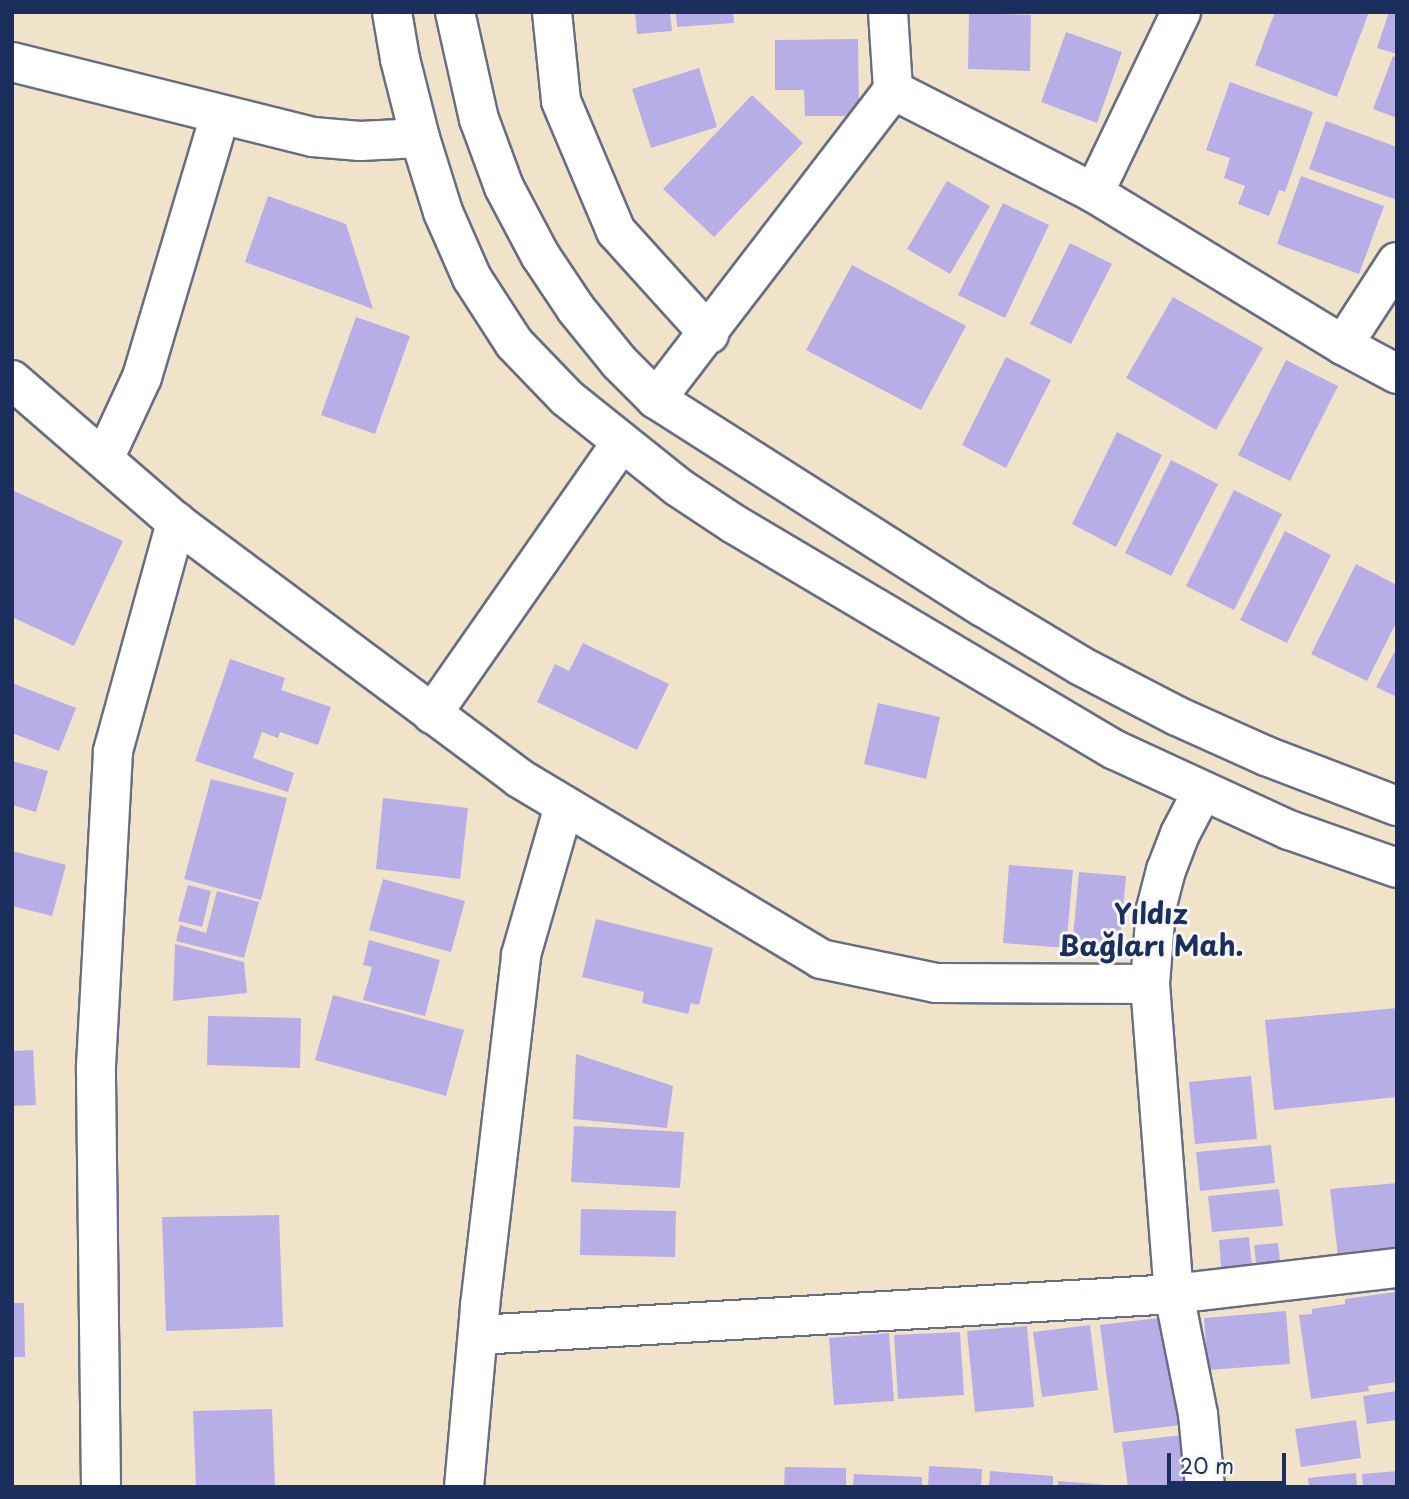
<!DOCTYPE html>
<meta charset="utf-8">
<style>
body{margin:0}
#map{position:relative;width:1409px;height:1499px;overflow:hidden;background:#f1e3ca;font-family:"Playpen Sans",sans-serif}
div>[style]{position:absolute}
.building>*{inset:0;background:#b8aee7}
.roads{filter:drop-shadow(2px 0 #666e84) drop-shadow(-2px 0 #666e84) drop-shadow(0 2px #666e84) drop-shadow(0 -2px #666e84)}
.minor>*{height:38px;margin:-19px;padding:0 19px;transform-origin:19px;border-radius:19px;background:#fff}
span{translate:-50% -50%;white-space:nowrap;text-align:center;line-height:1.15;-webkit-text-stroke:6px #f6f6f2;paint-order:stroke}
.district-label{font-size:28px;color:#1b2f5e;font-weight:700}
.frame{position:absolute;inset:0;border:14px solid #1b2f5e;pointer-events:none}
.scale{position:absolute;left:1167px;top:1453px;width:119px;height:32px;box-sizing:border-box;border:4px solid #1b2f5e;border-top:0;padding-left:9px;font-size:21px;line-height:24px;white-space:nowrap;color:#1b2f5e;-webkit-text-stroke:5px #f6f6f2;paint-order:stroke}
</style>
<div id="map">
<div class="building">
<i style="clip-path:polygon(635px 12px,670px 12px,672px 31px,637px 34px)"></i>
<i style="clip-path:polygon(676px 12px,733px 12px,734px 23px,677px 27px)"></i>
<i style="clip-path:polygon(1275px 12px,1369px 12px,1337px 97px,1255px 65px)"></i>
<i style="clip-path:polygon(1389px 12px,1397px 15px,1397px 54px,1377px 48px)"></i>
<i style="clip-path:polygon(969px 13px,1031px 15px,1030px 71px,968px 69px)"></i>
<i style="clip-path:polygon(1066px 32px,1122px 52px,1097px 123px,1041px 102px)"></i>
<i style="clip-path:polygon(858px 39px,859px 116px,805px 116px,804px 90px,775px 90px,775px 40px)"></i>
<i style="clip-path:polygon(1393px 56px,1397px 58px,1397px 118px,1373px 109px)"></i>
<i style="clip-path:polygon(699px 68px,717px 127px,651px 148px,632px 89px)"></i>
<i style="clip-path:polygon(1230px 82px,1313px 112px,1285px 192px,1279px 190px,1269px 216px,1238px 204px,1245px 186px,1224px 178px,1230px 158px,1206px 150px)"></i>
<i style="clip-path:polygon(752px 95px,803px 143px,714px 237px,663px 189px)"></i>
<i style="clip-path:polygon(1326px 121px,1397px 147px,1397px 200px,1309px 169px)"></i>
<i style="clip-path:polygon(1301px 176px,1384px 206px,1359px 274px,1277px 244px)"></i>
<i style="clip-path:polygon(947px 181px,990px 206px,950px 274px,907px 249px)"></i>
<i style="clip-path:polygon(268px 196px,346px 224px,373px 309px,245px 262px)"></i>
<i style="clip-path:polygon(1003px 203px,1049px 225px,1005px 318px,958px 295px)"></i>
<i style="clip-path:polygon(1070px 243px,1112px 264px,1071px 344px,1030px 324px)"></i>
<i style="clip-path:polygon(852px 265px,966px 326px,921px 410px,806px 350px)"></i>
<i style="clip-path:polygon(1173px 297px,1263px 348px,1216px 430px,1126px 378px)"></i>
<i style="clip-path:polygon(356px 317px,410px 336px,375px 434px,321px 415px)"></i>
<i style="clip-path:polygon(1006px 357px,1051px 380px,1006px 468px,962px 445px)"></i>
<i style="clip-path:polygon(1286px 360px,1338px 386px,1290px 481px,1238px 455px)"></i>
<i style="clip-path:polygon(1117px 432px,1162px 455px,1116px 547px,1072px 524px)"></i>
<i style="clip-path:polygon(1171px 460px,1218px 484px,1171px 576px,1125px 553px)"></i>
<i style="clip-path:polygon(12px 490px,123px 541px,74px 646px,12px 617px)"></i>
<i style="clip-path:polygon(1234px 490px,1282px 514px,1234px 610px,1186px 586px)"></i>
<i style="clip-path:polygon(1285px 531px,1331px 555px,1287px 643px,1240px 620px)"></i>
<i style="clip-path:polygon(1356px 564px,1397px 585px,1397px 621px,1367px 681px,1311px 654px)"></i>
<i style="clip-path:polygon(583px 643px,669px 684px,637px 750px,537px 702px,555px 664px,569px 671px)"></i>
<i style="clip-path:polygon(1397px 647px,1397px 697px,1376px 687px)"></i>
<i style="clip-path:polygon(230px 659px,285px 678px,281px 690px,331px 707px,318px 745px,280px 732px,278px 738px,262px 732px,253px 758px,294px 773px,288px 792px,195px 761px)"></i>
<i style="clip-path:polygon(12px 683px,76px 708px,59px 751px,12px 733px)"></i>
<i style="clip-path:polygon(878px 703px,940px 717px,926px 779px,864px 764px)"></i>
<i style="clip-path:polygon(12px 761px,48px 771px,36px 812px,12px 805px)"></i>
<i style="clip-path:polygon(211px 779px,287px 798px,261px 900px,184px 879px)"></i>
<i style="clip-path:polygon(383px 798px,468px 808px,460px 879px,376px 869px)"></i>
<i style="clip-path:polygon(12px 851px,66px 865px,52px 916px,12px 906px)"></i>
<i style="clip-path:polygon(1009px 865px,1073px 870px,1066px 948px,1003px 943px)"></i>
<i style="clip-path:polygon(1079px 872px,1126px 876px,1119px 953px,1072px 948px)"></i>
<i style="clip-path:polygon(383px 879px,465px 901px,451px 952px,369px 930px)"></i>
<i style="clip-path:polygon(188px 885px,211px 891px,202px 927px,178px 921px)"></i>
<i style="clip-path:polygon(217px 891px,259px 902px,244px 958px,176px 941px,180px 925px,206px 933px)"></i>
<i style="clip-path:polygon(596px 919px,713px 948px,699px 1005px,691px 1003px,688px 1014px,642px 1003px,644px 992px,582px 977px)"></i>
<i style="clip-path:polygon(369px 940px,440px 960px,425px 1016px,363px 1000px,372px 967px,363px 965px)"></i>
<i style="clip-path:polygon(175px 944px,244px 962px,247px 993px,173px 1001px)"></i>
<i style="clip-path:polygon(333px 995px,464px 1030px,446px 1096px,315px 1060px)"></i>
<i style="clip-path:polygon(1397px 1008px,1397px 1097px,1274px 1110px,1265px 1020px)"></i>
<i style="clip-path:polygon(208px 1016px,301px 1018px,300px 1068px,207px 1065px)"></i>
<i style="clip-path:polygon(33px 1050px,36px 1105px,12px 1106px,12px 1051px)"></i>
<i style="clip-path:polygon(576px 1054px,673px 1086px,667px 1128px,573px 1119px)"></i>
<i style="clip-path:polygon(1251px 1076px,1257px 1139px,1195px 1144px,1189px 1082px)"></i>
<i style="clip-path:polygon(574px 1126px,684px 1132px,680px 1188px,571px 1182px)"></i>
<i style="clip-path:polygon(1271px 1145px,1275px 1183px,1200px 1191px,1196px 1152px)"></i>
<i style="clip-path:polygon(1397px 1183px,1397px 1258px,1339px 1264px,1330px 1189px)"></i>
<i style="clip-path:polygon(1279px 1189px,1283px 1226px,1212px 1232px,1208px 1196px)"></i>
<i style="clip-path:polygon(581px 1209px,676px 1211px,675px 1257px,580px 1255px)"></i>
<i style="clip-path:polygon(279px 1215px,283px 1327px,166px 1331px,162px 1217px)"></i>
<i style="clip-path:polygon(1249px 1237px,1253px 1276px,1222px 1280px,1219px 1240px)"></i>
<i style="clip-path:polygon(1278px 1243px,1281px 1270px,1257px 1273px,1254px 1245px)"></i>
<i style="clip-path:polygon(1395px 1292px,1397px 1382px,1368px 1386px,1369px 1391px,1311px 1399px,1299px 1315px,1312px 1314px,1312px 1309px,1345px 1304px,1345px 1299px)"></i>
<i style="clip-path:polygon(12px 1303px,24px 1303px,25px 1357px,12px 1357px)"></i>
<i style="clip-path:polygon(1286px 1311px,1290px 1364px,1208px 1370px,1204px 1318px)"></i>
<i style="clip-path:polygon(1167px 1317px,1181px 1425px,1114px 1433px,1100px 1325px)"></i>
<i style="clip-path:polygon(1090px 1325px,1098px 1390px,1042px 1397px,1033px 1332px)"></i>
<i style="clip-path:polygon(1027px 1326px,1034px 1407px,975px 1412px,967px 1331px)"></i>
<i style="clip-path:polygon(960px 1332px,964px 1395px,898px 1399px,894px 1335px)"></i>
<i style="clip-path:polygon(889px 1333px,894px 1401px,834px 1405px,829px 1338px)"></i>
<i style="clip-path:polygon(1397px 1391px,1397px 1420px,1367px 1424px,1363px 1396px)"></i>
<i style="clip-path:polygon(272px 1409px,275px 1487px,196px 1487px,193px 1411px)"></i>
<i style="clip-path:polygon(1356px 1420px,1361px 1458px,1301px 1467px,1295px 1429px)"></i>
<i style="clip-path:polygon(1182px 1435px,1189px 1487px,1128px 1487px,1122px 1442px)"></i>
<i style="clip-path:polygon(929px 1466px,982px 1469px,981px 1487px,928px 1487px)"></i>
<i style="clip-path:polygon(785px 1467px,846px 1468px,846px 1487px,784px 1487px)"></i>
<i style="clip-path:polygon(990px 1471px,1053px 1476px,1053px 1487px,989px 1487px)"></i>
<i style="clip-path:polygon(1397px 1471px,1397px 1487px,1363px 1487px,1362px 1474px)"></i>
<i style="clip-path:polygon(1356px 1473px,1357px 1487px,1309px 1487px,1308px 1478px)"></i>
<i style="clip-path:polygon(854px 1474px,922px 1477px,922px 1487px,853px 1487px)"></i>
<i style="clip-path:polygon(1058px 1481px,1107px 1485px,1107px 1487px,1058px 1487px)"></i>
</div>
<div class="roads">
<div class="minor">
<i style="left:392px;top:12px;width:48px;rotate:80.3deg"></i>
<i style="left:400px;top:59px;width:81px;rotate:75.8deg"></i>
<i style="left:420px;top:138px;width:77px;rotate:72.7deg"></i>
<i style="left:443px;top:212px;width:72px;rotate:66.3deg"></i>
<i style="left:472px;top:278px;width:77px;rotate:57.1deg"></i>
<i style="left:514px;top:343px;width:76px;rotate:46.1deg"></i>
<i style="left:567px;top:398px;width:142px;rotate:38.7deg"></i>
<i style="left:678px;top:487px;width:67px;rotate:33.5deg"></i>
<i style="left:734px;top:524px;width:443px;rotate:30.7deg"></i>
<i style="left:1115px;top:750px;width:192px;rotate:24.7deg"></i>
<i style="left:1289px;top:830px;width:114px;rotate:19.4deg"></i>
<i style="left:455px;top:12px;width:110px;rotate:77.4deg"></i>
<i style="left:479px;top:119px;width:72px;rotate:69.8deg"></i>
<i style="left:504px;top:187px;width:77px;rotate:62.1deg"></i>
<i style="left:540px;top:255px;width:65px;rotate:56.3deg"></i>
<i style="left:576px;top:309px;width:68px;rotate:50.9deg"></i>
<i style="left:619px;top:362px;width:52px;rotate:45deg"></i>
<i style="left:656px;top:399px;width:388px;rotate:32.5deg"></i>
<i style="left:983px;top:607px;width:114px;rotate:31deg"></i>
<i style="left:1081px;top:666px;width:108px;rotate:27.5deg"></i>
<i style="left:1177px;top:716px;width:98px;rotate:24.2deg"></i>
<i style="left:1266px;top:756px;width:140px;rotate:20.9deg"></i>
<i style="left:552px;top:12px;width:89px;rotate:84.2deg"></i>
<i style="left:561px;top:101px;width:141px;rotate:67.1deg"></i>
<i style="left:616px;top:231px;width:139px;rotate:47.9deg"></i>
<i style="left:888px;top:12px;width:78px;rotate:86.3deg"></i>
<i style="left:893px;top:90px;width:226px;rotate:27.1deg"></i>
<i style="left:1094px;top:193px;width:292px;rotate:31.4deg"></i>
<i style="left:1343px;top:345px;width:61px;rotate:28.2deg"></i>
<i style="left:12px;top:62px;width:310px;rotate:14deg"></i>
<i style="left:313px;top:137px;width:47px;rotate:4.9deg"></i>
<i style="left:360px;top:141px;width:60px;rotate:-2.9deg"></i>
<i style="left:1094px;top:193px;width:201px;rotate:-64.3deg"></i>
<i style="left:1343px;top:345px;width:99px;rotate:-57deg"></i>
<i style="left:12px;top:380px;width:217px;rotate:40.9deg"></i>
<i style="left:176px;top:522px;width:428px;rotate:36.7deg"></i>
<i style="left:519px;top:778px;width:352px;rotate:30.9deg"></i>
<i style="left:821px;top:959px;width:117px;rotate:11.8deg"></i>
<i style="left:936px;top:983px;width:214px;rotate:0.3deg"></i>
<i style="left:656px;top:399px;width:389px;rotate:-52.5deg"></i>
<i style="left:104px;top:459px;width:90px;rotate:-65.1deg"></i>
<i style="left:142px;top:377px;width:272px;rotate:-73.4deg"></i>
<i style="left:432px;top:714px;width:330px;rotate:-55.1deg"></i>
<i style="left:1202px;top:792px;width:47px;rotate:117.6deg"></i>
<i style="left:1180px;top:834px;width:39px;rotate:111deg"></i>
<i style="left:1166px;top:870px;width:40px;rotate:104.4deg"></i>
<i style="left:1156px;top:909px;width:75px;rotate:94.6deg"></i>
<i style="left:1150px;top:984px;width:311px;rotate:85.6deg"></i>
<i style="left:1174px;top:1294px;width:122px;rotate:78.7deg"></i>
<i style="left:1198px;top:1414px;width:73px;rotate:84.5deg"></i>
<i style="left:478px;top:1335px;width:697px;rotate:-3.37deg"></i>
<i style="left:1174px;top:1294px;width:225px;rotate:-6.7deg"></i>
<i style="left:101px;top:1487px;width:421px;rotate:-90.7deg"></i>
<i style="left:96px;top:1066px;width:315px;rotate:-86.9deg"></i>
<i style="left:113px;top:751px;width:238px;rotate:-74.6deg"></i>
<i style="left:464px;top:1487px;width:182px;rotate:-84.9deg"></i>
<i style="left:480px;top:1306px;width:353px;rotate:-83.3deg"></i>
<i style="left:521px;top:955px;width:155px;rotate:-73.9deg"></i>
</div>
</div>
<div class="district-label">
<span style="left:1151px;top:929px">Yıldız<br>Bağları Mah.</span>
</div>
<div class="frame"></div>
<div class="scale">20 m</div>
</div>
